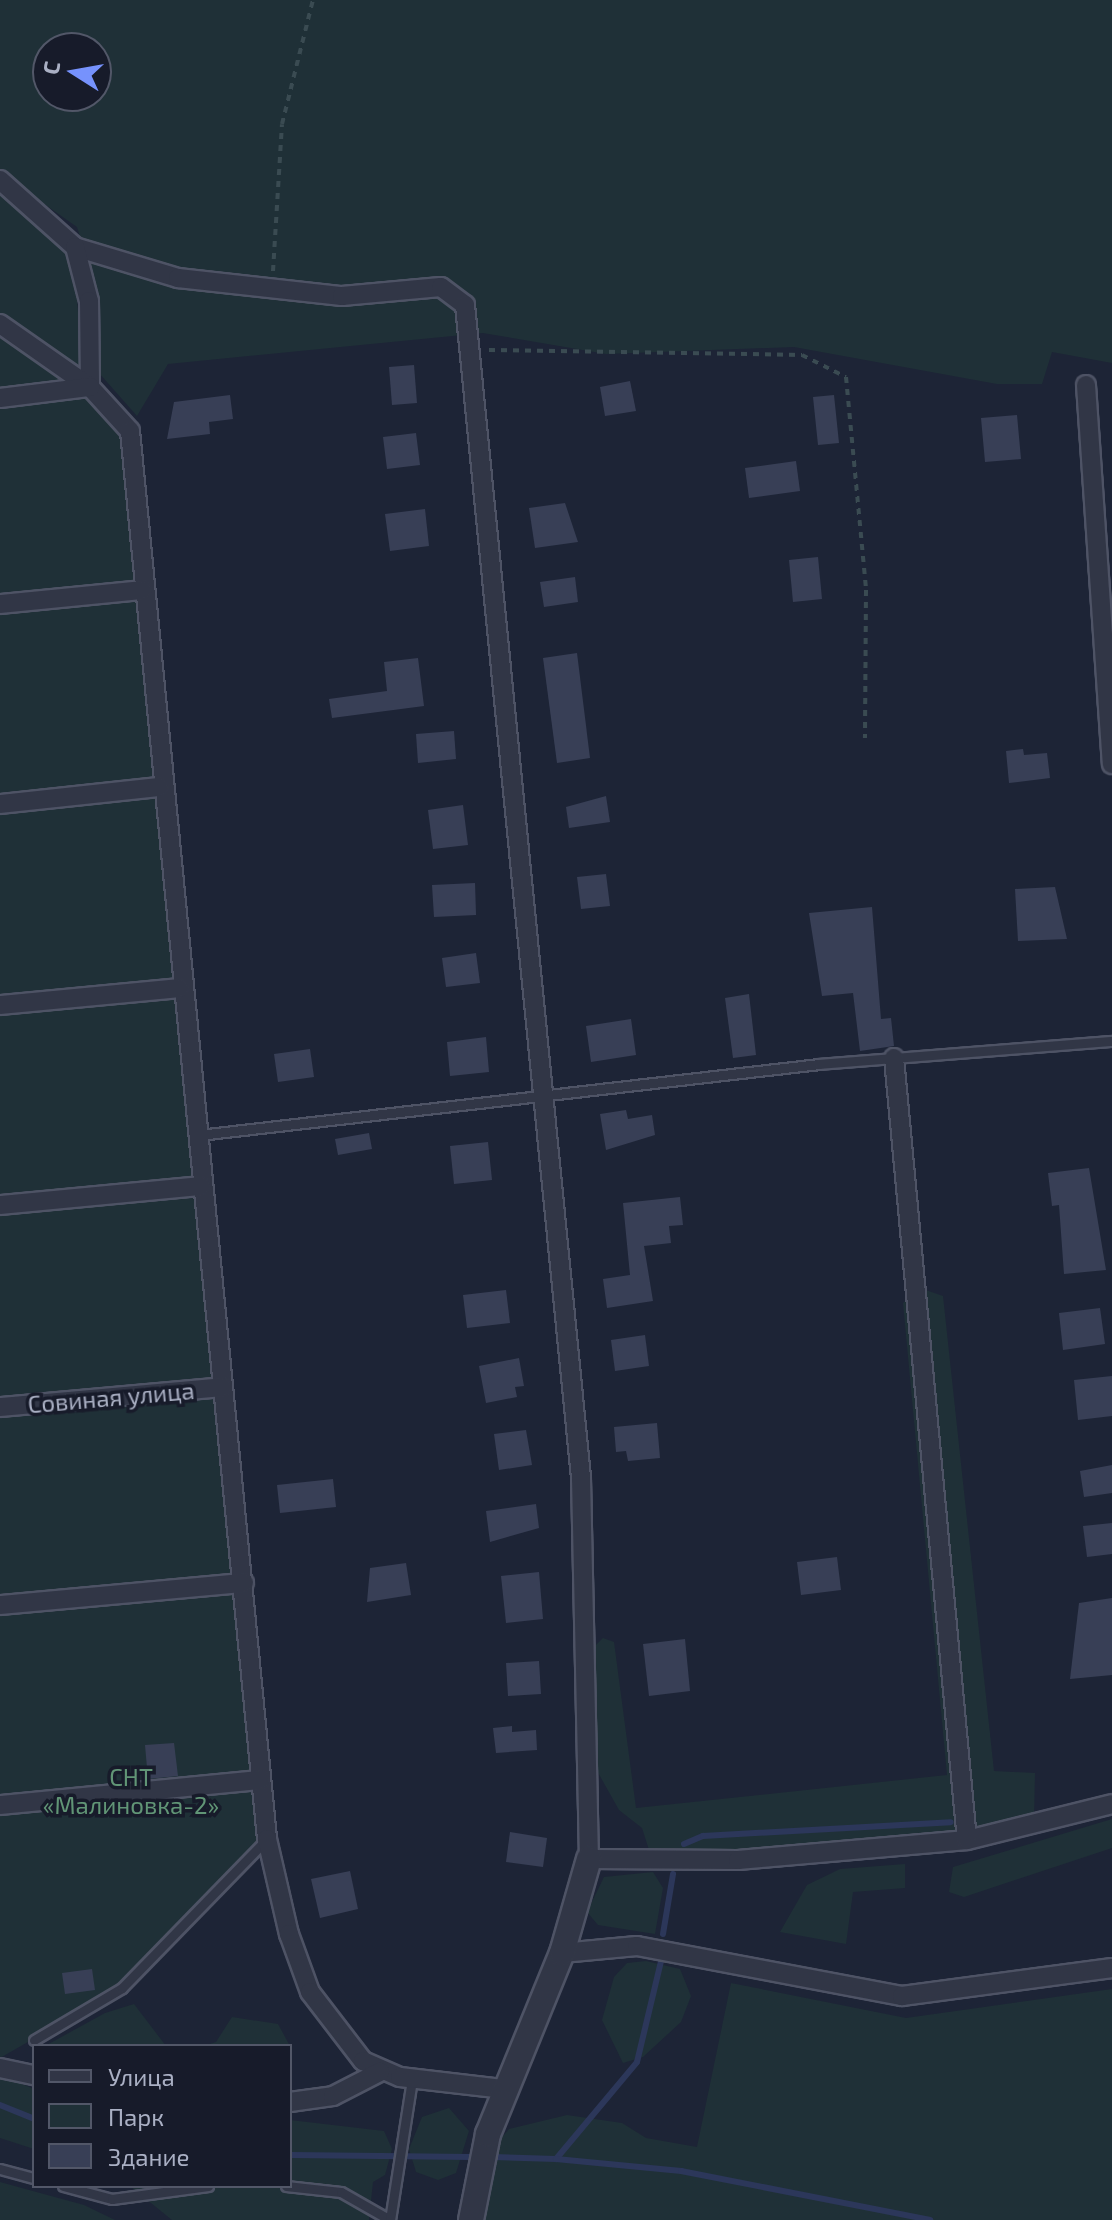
<!DOCTYPE html>
<meta charset="utf-8">
<style>
body{margin:0}
#map{position:relative;width:1112px;height:2220px;overflow:hidden;background:#1d2436;font-family:"Exo 2",sans-serif}
div>[style]{position:absolute}
.green>*{inset:0;background:#1f3037}
.stream>*{height:6px;margin:-3px;padding:0 3px;transform-origin:3px;border-radius:3px;background:#2c375a}
.building>*{inset:0;background:#383f56}
.path>*{height:4px;margin-top:-2px;transform-origin:0;background:repeating-linear-gradient(90deg,#3a4b52 0 6px,transparent 0 12px)}
.roads{filter:drop-shadow(2px 0 #4e5365) drop-shadow(-2px 0 #4e5365) drop-shadow(0 2px #4e5365) drop-shadow(0 -2px #4e5365)}
.service>*{height:9px;margin:-4.5px;padding:0 4.5px;transform-origin:4.5px;border-radius:4.5px;background:#313646}
.minor>*{height:18px;margin:-9px;padding:0 9px;transform-origin:9px;border-radius:9px;background:#313646}
.tertiary>*{height:24px;margin:-12px;padding:0 12px;transform-origin:12px;border-radius:12px;background:#313646}
span{translate:-50% -50%;white-space:nowrap;text-align:center;line-height:1.15;-webkit-text-stroke:7px #171b2a;paint-order:stroke}
.street-label{font-size:24px;color:#aab0c4}
.park-label{font-size:24px;color:#619576}
.legend{position:absolute;left:32px;top:2044px;width:260px;height:144px;box-sizing:border-box;background:#171b2a;border:2px solid #525768;margin:0;padding:10px 14px;list-style:none;font-size:24px;color:#aab0c4}
.legend li{display:flex;align-items:center;gap:16px;height:40px}
.legend b{width:40px;border:2px solid #525768}
.north{position:absolute;left:32px;top:32px;width:80px;height:80px;box-sizing:border-box;background:#171b2a;border:2px solid #525768;border-radius:50%;rotate:281deg;font-size:22px;font-weight:700;line-height:32px;text-align:center;color:#aab0c4}
.north::after{content:'';display:block;margin:auto;width:28px;height:36px;background:#7692fd;clip-path:polygon(50% 0,100% 100%,50% 72%,0 100%)}
</style>
<div id="map">
<div class="green">
<i style="clip-path:polygon(evenodd,0 0,1112px 0,1112px 363px,1052px 352px,1042px 384px,997px 384px,794px 347px,606px 354px,483px 333px,168px 364px,137px 416px,99px 373px,96px 290px,77px 227px,0 173px,0 0,48px 48px,96px 48px,96px 96px,48px 96px,48px 48px)"></i>
<i style="clip-path:polygon(0 190px,51px 230px,74px 267px,84px 378px,0 319px)"></i>
<i style="clip-path:polygon(0 324px,120px 415px,267px 1839px,122px 1988px,0 2058px)"></i>
<i style="clip-path:polygon(920px 1288px,943px 1296px,994px 1771px,1035px 1773px,1034px 1819px,981px 1832px,738px 1855px,650px 1853px,642px 1828px,619px 1810px,596px 1769px,595px 1646px,603px 1638px,614px 1642px,636px 1808px,947px 1775px,903px 1303px)"></i>
<i style="clip-path:polygon(1112px 1819px,1112px 1848px,964px 1897px,949px 1892px,953px 1867px)"></i>
<i style="clip-path:polygon(905px 1864px,905px 1888px,853px 1892px,846px 1944px,780px 1932px,807px 1885px,840px 1869px)"></i>
<i style="clip-path:polygon(653px 1872px,663px 1888px,655px 1934px,598px 1925px,587px 1912px,604px 1877px)"></i>
<i style="clip-path:polygon(646px 1961px,680px 1969px,691px 1996px,681px 2022px,643px 2057px,623px 2063px,602px 2020px,614px 1977px,627px 1963px)"></i>
<i style="clip-path:polygon(731px 1983px,906px 2018px,1112px 1989px,1112px 2220px,480px 2220px,498px 2142px,509px 2129px,567px 2115px,622px 2123px,646px 2138px,697px 2147px)"></i>
<i style="clip-path:polygon(134px 2004px,166px 2046px,45px 2046px,105px 2013px)"></i>
<i style="clip-path:polygon(232px 2017px,278px 2024px,290px 2046px,204px 2046px,216px 2042px)"></i>
<i style="clip-path:polygon(0 2075px,34px 2089px,34px 2149px,0 2138px)"></i>
<i style="clip-path:polygon(449px 2108px,469px 2131px,456px 2173px,438px 2180px,416px 2172px,409px 2149px,422px 2117px)"></i>
<i style="clip-path:polygon(290px 2120px,384px 2131px,392px 2149px,385px 2175px,373px 2182px,369px 2220px,172px 2220px,130px 2186px,290px 2186px)"></i>
<i style="clip-path:polygon(0 2182px,84px 2205px,115px 2220px,0 2220px)"></i>
</div>
<div class="stream">
<i style="left:684px;top:1844px;width:21px;rotate:-23deg"></i>
<i style="left:703px;top:1836px;width:248px;rotate:-3.2deg"></i>
<i style="left:663px;top:1934px;width:61px;rotate:-80.5deg"></i>
<i style="left:0;top:2105px;width:37px;rotate:22deg"></i>
<i style="left:290px;top:2155px;width:182px;rotate:0.6deg"></i>
<i style="left:493px;top:2157px;width:63px;rotate:1.8deg"></i>
<i style="left:556px;top:2159px;width:126px;rotate:-50.1deg"></i>
<i style="left:637px;top:2062px;width:104px;rotate:-76.6deg"></i>
<i style="left:556px;top:2159px;width:126px;rotate:5.5deg"></i>
<i style="left:681px;top:2171px;width:254px;rotate:11.1deg"></i>
</div>
<div class="building">
<i style="clip-path:polygon(414px 365px,417px 403px,392px 405px,389px 367px)"></i>
<i style="clip-path:polygon(630px 381px,636px 411px,605px 416px,600px 387px)"></i>
<i style="clip-path:polygon(230px 395px,233px 419px,209px 422px,210px 434px,167px 439px,174px 402px)"></i>
<i style="clip-path:polygon(834px 395px,839px 443px,818px 445px,813px 397px)"></i>
<i style="clip-path:polygon(1017px 415px,1021px 459px,985px 462px,981px 418px)"></i>
<i style="clip-path:polygon(416px 433px,420px 465px,387px 469px,383px 437px)"></i>
<i style="clip-path:polygon(796px 461px,800px 491px,749px 498px,745px 468px)"></i>
<i style="clip-path:polygon(565px 503px,578px 542px,535px 548px,529px 508px)"></i>
<i style="clip-path:polygon(425px 509px,429px 546px,390px 551px,385px 514px)"></i>
<i style="clip-path:polygon(818px 557px,822px 599px,793px 602px,789px 560px)"></i>
<i style="clip-path:polygon(575px 577px,578px 602px,544px 607px,540px 582px)"></i>
<i style="clip-path:polygon(577px 653px,590px 758px,557px 763px,543px 658px)"></i>
<i style="clip-path:polygon(418px 658px,424px 706px,332px 718px,329px 699px,387px 691px,384px 662px)"></i>
<i style="clip-path:polygon(454px 731px,456px 759px,418px 763px,416px 734px)"></i>
<i style="clip-path:polygon(1023px 749px,1024px 755px,1047px 753px,1050px 778px,1009px 783px,1006px 751px)"></i>
<i style="clip-path:polygon(606px 796px,610px 822px,569px 828px,566px 807px)"></i>
<i style="clip-path:polygon(463px 805px,468px 845px,433px 849px,428px 810px)"></i>
<i style="clip-path:polygon(606px 874px,610px 906px,581px 909px,577px 877px)"></i>
<i style="clip-path:polygon(475px 883px,476px 915px,434px 917px,432px 885px)"></i>
<i style="clip-path:polygon(1055px 887px,1067px 939px,1018px 941px,1015px 889px)"></i>
<i style="clip-path:polygon(872px 907px,881px 1019px,891px 1018px,894px 1046px,860px 1051px,853px 993px,822px 996px,809px 913px)"></i>
<i style="clip-path:polygon(476px 953px,480px 983px,446px 987px,442px 958px)"></i>
<i style="clip-path:polygon(749px 994px,756px 1055px,733px 1058px,725px 998px)"></i>
<i style="clip-path:polygon(631px 1019px,636px 1055px,591px 1062px,586px 1026px)"></i>
<i style="clip-path:polygon(486px 1037px,489px 1072px,450px 1076px,447px 1042px)"></i>
<i style="clip-path:polygon(310px 1049px,314px 1077px,278px 1082px,274px 1054px)"></i>
<i style="clip-path:polygon(626px 1110px,628px 1119px,652px 1115px,655px 1135px,606px 1150px,600px 1114px)"></i>
<i style="clip-path:polygon(369px 1133px,372px 1149px,338px 1155px,335px 1139px)"></i>
<i style="clip-path:polygon(488px 1142px,492px 1180px,454px 1184px,450px 1146px)"></i>
<i style="clip-path:polygon(1089px 1168px,1106px 1270px,1064px 1274px,1059px 1205px,1052px 1206px,1048px 1173px)"></i>
<i style="clip-path:polygon(680px 1197px,683px 1225px,669px 1226px,671px 1243px,644px 1246px,653px 1301px,607px 1308px,603px 1279px,630px 1275px,623px 1203px)"></i>
<i style="clip-path:polygon(506px 1290px,510px 1323px,467px 1328px,463px 1295px)"></i>
<i style="clip-path:polygon(1100px 1308px,1105px 1344px,1063px 1350px,1059px 1313px)"></i>
<i style="clip-path:polygon(645px 1335px,649px 1366px,615px 1371px,611px 1340px)"></i>
<i style="clip-path:polygon(519px 1358px,524px 1386px,515px 1387px,517px 1397px,486px 1403px,479px 1366px)"></i>
<i style="clip-path:polygon(1112px 1376px,1112px 1416px,1078px 1420px,1074px 1380px)"></i>
<i style="clip-path:polygon(657px 1423px,660px 1458px,628px 1461px,626px 1451px,616px 1452px,614px 1427px)"></i>
<i style="clip-path:polygon(526px 1430px,532px 1465px,499px 1470px,494px 1434px)"></i>
<i style="clip-path:polygon(1112px 1465px,1112px 1493px,1084px 1497px,1080px 1471px)"></i>
<i style="clip-path:polygon(333px 1479px,336px 1507px,280px 1513px,277px 1485px)"></i>
<i style="clip-path:polygon(536px 1504px,539px 1528px,490px 1542px,486px 1511px)"></i>
<i style="clip-path:polygon(1112px 1523px,1112px 1554px,1087px 1557px,1083px 1526px)"></i>
<i style="clip-path:polygon(837px 1557px,841px 1590px,801px 1595px,797px 1562px)"></i>
<i style="clip-path:polygon(406px 1563px,411px 1595px,367px 1602px,370px 1568px)"></i>
<i style="clip-path:polygon(539px 1572px,543px 1619px,506px 1623px,501px 1576px)"></i>
<i style="clip-path:polygon(1112px 1598px,1112px 1675px,1070px 1679px,1079px 1603px)"></i>
<i style="clip-path:polygon(685px 1639px,690px 1691px,649px 1696px,643px 1644px)"></i>
<i style="clip-path:polygon(539px 1661px,541px 1694px,508px 1696px,506px 1663px)"></i>
<i style="clip-path:polygon(512px 1726px,512px 1732px,536px 1730px,537px 1750px,496px 1753px,493px 1728px)"></i>
<i style="clip-path:polygon(174px 1743px,178px 1776px,148px 1779px,145px 1745px)"></i>
<i style="clip-path:polygon(510px 1832px,547px 1838px,543px 1867px,506px 1862px)"></i>
<i style="clip-path:polygon(350px 1871px,358px 1909px,320px 1918px,311px 1879px)"></i>
<i style="clip-path:polygon(92px 1969px,95px 1990px,65px 1994px,62px 1973px)"></i>
</div>
<div class="path">
<i style="left:273px;top:271px;width:147px;rotate:-86.5deg"></i>
<i style="left:282px;top:124px;width:128px;rotate:-76deg"></i>
<i style="left:489px;top:350px;width:313px;rotate:0.9deg"></i>
<i style="left:802px;top:355px;width:49px;rotate:26.6deg"></i>
<i style="left:846px;top:377px;width:214px;rotate:84.6deg"></i>
<i style="left:866px;top:590px;width:148px;rotate:90.4deg"></i>
</div>
<div class="roads">
<div class="service">
<i style="left:199px;top:1135px;width:624px;rotate:-6.53deg"></i>
<i style="left:819px;top:1064px;width:294px;rotate:-4.5deg"></i>
<i style="left:34px;top:2040px;width:102px;rotate:-30.6deg"></i>
<i style="left:122px;top:1988px;width:208px;rotate:-45.8deg"></i>
<i style="left:0;top:2169px;width:35px;rotate:15deg"></i>
<i style="left:63px;top:2186px;width:51px;rotate:14.9deg"></i>
<i style="left:112px;top:2199px;width:97px;rotate:-7.7deg"></i>
<i style="left:286px;top:2186px;width:55px;rotate:6.2deg"></i>
<i style="left:341px;top:2192px;width:56px;rotate:29.7deg"></i>
<i style="left:390px;top:2220px;width:143px;rotate:-81.1deg"></i>
</div>
<div class="minor">
<i style="left:0;top:180px;width:101px;rotate:41.8deg"></i>
<i style="left:75px;top:247px;width:108px;rotate:16.8deg"></i>
<i style="left:178px;top:278px;width:165px;rotate:6.3deg"></i>
<i style="left:342px;top:296px;width:99px;rotate:-5.2deg"></i>
<i style="left:441px;top:287px;width:30px;rotate:37deg"></i>
<i style="left:465px;top:305px;width:1179px;rotate:84.35deg"></i>
<i style="left:581px;top:1478px;width:381px;rotate:88.8deg"></i>
<i style="left:589px;top:1859px;width:149px;rotate:0.4deg"></i>
<i style="left:738px;top:1860px;width:230px;rotate:-5deg"></i>
<i style="left:967px;top:1840px;width:149px;rotate:-13.9deg"></i>
<i style="left:75px;top:247px;width:56px;rotate:75.5deg"></i>
<i style="left:89px;top:301px;width:86px;rotate:89.3deg"></i>
<i style="left:0;top:324px;width:110px;rotate:35deg"></i>
<i style="left:90px;top:387px;width:59px;rotate:47.7deg"></i>
<i style="left:130px;top:431px;width:1415px;rotate:84.44deg"></i>
<i style="left:267px;top:1839px;width:98px;rotate:77deg"></i>
<i style="left:289px;top:1934px;width:62px;rotate:70.1deg"></i>
<i style="left:310px;top:1992px;width:87px;rotate:52.5deg"></i>
<i style="left:363px;top:2061px;width:40px;rotate:23.4deg"></i>
<i style="left:400px;top:2077px;width:105px;rotate:6.6deg"></i>
<i style="left:1086px;top:385px;width:380px;rotate:86.1deg"></i>
<i style="left:0;top:398px;width:91px;rotate:-7deg"></i>
<i style="left:0;top:604px;width:143px;rotate:-5.6deg"></i>
<i style="left:0;top:804px;width:160px;rotate:-6.1deg"></i>
<i style="left:0;top:1005px;width:180px;rotate:-5.4deg"></i>
<i style="left:894px;top:1058px;width:785px;rotate:84.67deg"></i>
<i style="left:0;top:1205px;width:202px;rotate:-5.4deg"></i>
<i style="left:0;top:1407px;width:223px;rotate:-5.1deg"></i>
<i style="left:0;top:1605px;width:245px;rotate:-5.2deg"></i>
<i style="left:0;top:1805px;width:262px;rotate:-5.5deg"></i>
<i style="left:562px;top:1953px;width:75px;rotate:-5.3deg"></i>
<i style="left:637px;top:1946px;width:270px;rotate:10.7deg"></i>
<i style="left:902px;top:1996px;width:212px;rotate:-7.6deg"></i>
<i style="left:0;top:2068px;width:35px;rotate:12deg"></i>
<i style="left:290px;top:2102px;width:43px;rotate:-7.9deg"></i>
<i style="left:333px;top:2096px;width:53px;rotate:-27.1deg"></i>
</div>
<div class="tertiary">
<i style="left:471px;top:2220px;width:88px;rotate:-78.8deg"></i>
<i style="left:488px;top:2134px;width:196px;rotate:-67.8deg"></i>
<i style="left:562px;top:1953px;width:98px;rotate:-74deg"></i>
</div>
</div>
<div class="street-label">
<span style="left:111px;top:1397px;rotate:-5deg">Совиная улица</span>
</div>
<div class="park-label">
<span style="left:131px;top:1791px">СНТ<br>«Малиновка-2»</span>
</div>
<ul class="legend">
<li><b style="height:10px;background:#313646"></b>Улица</li>
<li><b style="height:22px;background:#1f3037"></b>Парк</li>
<li><b style="height:22px;background:#383f56"></b>Здание</li>
</ul>
<div class="north">С</div>
</div>
